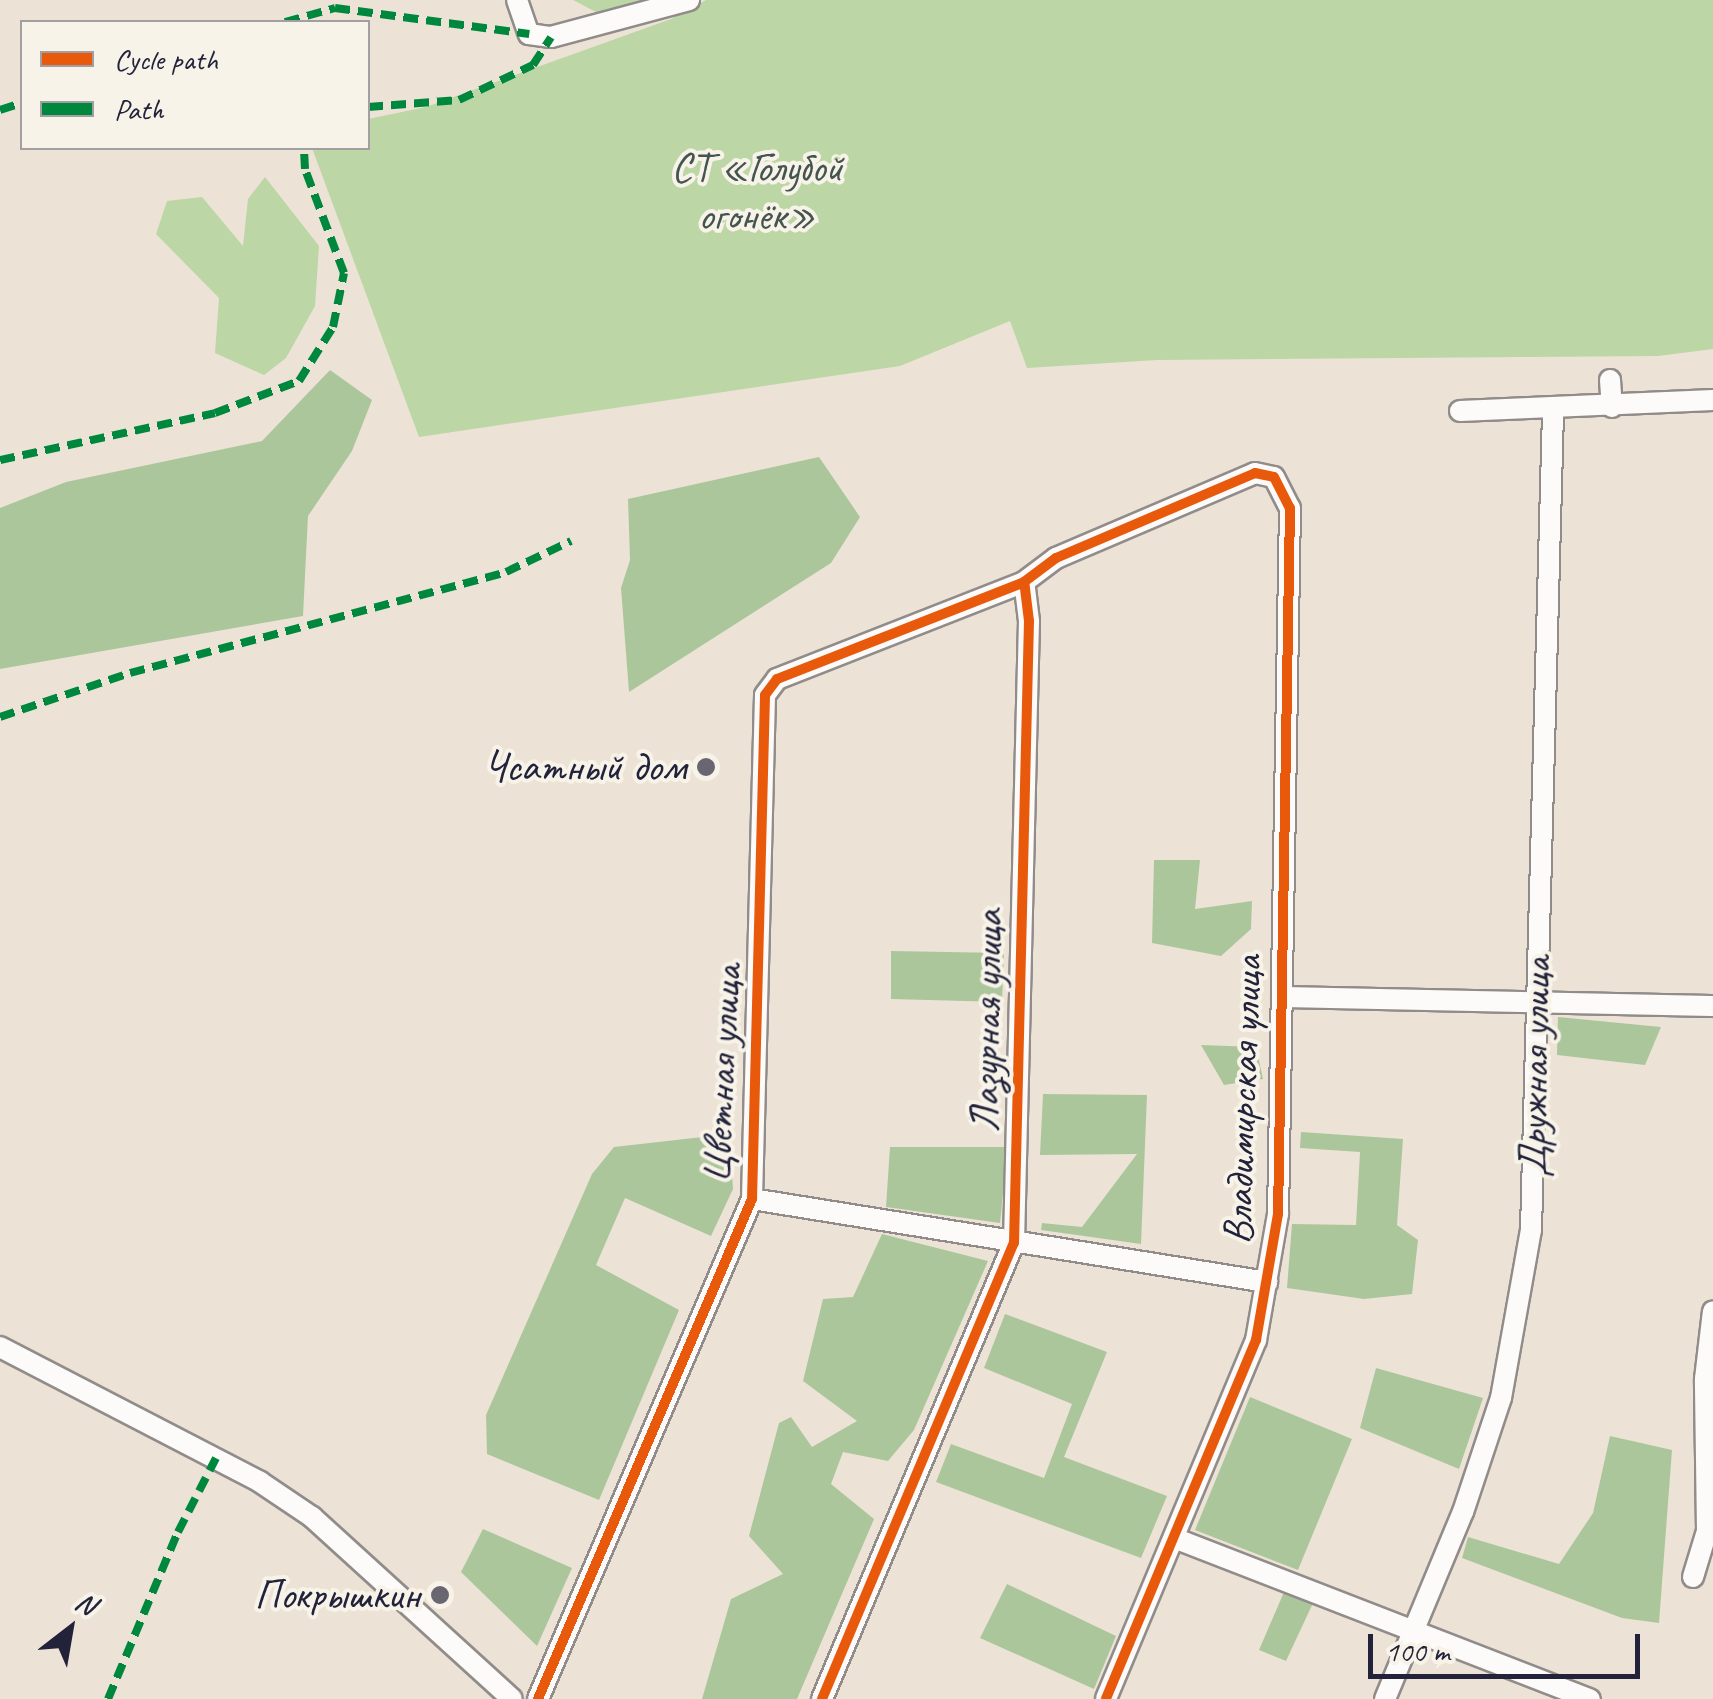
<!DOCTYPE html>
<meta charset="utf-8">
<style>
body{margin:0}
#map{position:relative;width:1713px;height:1699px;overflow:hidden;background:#ece3d6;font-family:Caveat,sans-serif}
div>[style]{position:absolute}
.green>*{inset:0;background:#bcd6a5}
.forest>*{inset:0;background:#acc69c}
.roads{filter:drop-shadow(2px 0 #918c8a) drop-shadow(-2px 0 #918c8a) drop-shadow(0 2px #918c8a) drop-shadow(0 -2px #918c8a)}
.minor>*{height:20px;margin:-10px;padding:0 10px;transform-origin:10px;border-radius:10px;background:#fcfbf9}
.quiet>*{height:8px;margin-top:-4px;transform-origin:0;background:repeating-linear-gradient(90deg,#00873e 0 15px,transparent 0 23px)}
.cycleway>*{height:10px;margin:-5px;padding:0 5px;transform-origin:5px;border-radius:5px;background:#e8590c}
.dots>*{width:28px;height:28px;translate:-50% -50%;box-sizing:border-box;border:5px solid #f7f3e8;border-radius:50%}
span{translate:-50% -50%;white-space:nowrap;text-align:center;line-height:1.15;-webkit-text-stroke:8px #f7f3e8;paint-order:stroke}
.park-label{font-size:42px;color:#44554f}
.poi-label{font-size:42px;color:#22223b}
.right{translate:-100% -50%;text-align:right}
.street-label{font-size:42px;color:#22223b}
.legend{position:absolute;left:20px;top:20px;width:350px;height:130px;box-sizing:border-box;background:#f7f3e8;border:2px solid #a29fa3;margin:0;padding:12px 18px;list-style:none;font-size:30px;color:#22223b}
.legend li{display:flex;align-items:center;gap:20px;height:50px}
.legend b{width:50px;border:2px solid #a29fa3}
.north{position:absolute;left:20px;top:1579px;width:100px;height:100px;-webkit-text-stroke:8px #f7f3e8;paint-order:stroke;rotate:31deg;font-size:28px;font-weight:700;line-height:40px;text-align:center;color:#22223b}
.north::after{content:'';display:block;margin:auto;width:35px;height:45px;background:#22223b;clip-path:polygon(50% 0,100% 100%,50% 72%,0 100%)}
.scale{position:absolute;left:1368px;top:1634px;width:272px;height:45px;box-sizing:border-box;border:5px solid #22223b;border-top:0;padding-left:12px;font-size:30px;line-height:35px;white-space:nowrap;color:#22223b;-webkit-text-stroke:8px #f7f3e8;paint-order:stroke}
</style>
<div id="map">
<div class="green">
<i style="clip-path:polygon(573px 0,673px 0,638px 11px,596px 12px)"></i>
<i style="clip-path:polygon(706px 0,1713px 0,1713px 349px,1658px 356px,1157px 360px,1027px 368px,1010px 321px,900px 366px,419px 437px,312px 148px,368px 148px,368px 119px,426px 107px,671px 19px)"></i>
<i style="clip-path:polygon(265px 177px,319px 246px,315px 306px,286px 358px,264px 375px,215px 353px,219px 298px,156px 234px,167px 201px,202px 197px,243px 246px,248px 199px)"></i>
</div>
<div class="forest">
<i style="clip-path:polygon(330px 370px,372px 400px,352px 451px,308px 516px,303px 616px,0 669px,0 508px,66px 482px,262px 441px)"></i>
<i style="clip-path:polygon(819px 457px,860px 517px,831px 563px,629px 692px,621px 588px,630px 560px,628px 499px)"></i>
<i style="clip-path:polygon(1154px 860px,1200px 860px,1195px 909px,1252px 901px,1251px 929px,1221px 956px,1152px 943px)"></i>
<i style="clip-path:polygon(891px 951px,1004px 953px,1002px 1002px,891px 999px)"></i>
<i style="clip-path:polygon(1558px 1017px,1661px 1027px,1645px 1065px,1557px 1055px)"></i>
<i style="clip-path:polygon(1201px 1045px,1256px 1047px,1263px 1079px,1224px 1085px)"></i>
<i style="clip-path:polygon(1043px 1094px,1147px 1095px,1141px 1244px,1041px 1230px,1042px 1223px,1082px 1227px,1137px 1154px,1040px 1155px)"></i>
<i style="clip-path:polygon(1301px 1132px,1403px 1139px,1397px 1225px,1418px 1240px,1412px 1294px,1364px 1299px,1287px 1288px,1292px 1224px,1356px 1225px,1360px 1152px,1300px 1148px)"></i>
<i style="clip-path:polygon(729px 1134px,733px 1189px,711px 1236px,625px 1198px,596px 1265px,679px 1310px,599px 1500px,487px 1454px,486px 1415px,592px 1174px,614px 1147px)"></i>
<i style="clip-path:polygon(890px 1147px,1008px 1147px,1000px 1223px,886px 1207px)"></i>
<i style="clip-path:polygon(882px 1234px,988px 1261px,914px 1430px,888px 1461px,843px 1452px,831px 1484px,874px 1519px,797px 1699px,702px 1699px,731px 1599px,783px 1574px,749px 1536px,779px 1423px,791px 1417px,812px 1447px,857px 1421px,803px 1381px,823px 1299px,853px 1297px)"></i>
<i style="clip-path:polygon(1005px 1314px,1107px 1352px,1064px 1457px,1167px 1496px,1141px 1558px,936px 1482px,951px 1444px,1044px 1478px,1072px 1404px,984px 1368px)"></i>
<i style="clip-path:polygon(1376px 1368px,1483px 1398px,1459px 1469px,1360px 1428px)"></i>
<i style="clip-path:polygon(1250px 1397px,1352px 1439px,1298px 1570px,1195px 1530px)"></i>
<i style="clip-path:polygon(1610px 1436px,1672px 1450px,1659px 1623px,1622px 1618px,1462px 1558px,1468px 1537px,1559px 1564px,1593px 1513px)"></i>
<i style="clip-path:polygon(483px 1529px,572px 1568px,537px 1646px,461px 1572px)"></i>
<i style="clip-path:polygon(1007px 1584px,1116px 1636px,1094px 1689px,980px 1638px)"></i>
<i style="clip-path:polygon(1284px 1592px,1313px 1603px,1286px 1661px,1259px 1650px)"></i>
</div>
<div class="roads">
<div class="minor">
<i style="left:517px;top:0;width:36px;rotate:71deg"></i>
<i style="left:529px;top:34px;width:22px;rotate:8deg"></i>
<i style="left:551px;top:37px;width:143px;rotate:-15deg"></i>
<i style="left:1610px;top:380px;width:27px;rotate:86deg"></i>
<i style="left:1460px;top:411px;width:253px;rotate:-2.5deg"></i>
<i style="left:1282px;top:997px;width:431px;rotate:1.2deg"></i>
<i style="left:752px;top:1199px;width:522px;rotate:9.16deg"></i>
<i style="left:0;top:1347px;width:293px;rotate:27.4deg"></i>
<i style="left:260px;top:1482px;width:63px;rotate:33.9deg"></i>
<i style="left:312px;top:1517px;width:270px;rotate:42.3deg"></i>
<i style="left:1174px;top:1538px;width:446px;rotate:21.2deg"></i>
<i style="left:1693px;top:1577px;width:48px;rotate:-73.1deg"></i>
<i style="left:1707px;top:1531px;width:152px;rotate:-90.8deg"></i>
<i style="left:1705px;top:1379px;width:68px;rotate:-83.3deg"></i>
<i style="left:538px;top:1699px;width:544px;rotate:-66.83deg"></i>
<i style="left:752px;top:1199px;width:504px;rotate:-88.52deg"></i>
<i style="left:765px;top:695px;width:20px;rotate:-53deg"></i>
<i style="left:777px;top:679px;width:265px;rotate:-21.4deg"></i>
<i style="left:822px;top:1699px;width:495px;rotate:-67.2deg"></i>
<i style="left:1014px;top:1243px;width:622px;rotate:-88.62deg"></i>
<i style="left:1029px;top:621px;width:39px;rotate:-97deg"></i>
<i style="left:1024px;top:582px;width:40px;rotate:-37deg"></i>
<i style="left:1056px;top:558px;width:216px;rotate:-23.1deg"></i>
<i style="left:1255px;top:473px;width:19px;rotate:12deg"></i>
<i style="left:1274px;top:477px;width:35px;rotate:63deg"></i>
<i style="left:1290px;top:508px;width:706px;rotate:90.97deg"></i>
<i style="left:1278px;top:1214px;width:128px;rotate:99.9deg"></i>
<i style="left:1256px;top:1340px;width:389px;rotate:112.7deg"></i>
<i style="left:1385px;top:1699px;width:203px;rotate:-67.4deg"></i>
<i style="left:1463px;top:1512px;width:120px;rotate:-71.6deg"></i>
<i style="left:1501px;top:1398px;width:171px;rotate:-79.9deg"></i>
<i style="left:1531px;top:1230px;width:819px;rotate:-88.46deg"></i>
</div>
</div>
<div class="quiet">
<i style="left:285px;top:22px;width:52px;rotate:-15.6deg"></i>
<i style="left:335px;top:8px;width:196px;rotate:7.6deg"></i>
<i style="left:368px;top:107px;width:91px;rotate:-4.4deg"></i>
<i style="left:459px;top:100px;width:82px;rotate:-25.3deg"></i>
<i style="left:533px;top:65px;width:33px;rotate:-57deg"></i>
<i style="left:0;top:110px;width:23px;rotate:-18deg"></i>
<i style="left:0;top:460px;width:220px;rotate:-12.3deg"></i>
<i style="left:215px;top:413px;width:90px;rotate:-20.9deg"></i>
<i style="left:299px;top:381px;width:64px;rotate:-57.8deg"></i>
<i style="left:333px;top:327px;width:55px;rotate:-78.5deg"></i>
<i style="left:344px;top:273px;width:111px;rotate:-110.6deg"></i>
<i style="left:305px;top:169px;width:21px;rotate:-93deg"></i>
<i style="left:0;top:717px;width:137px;rotate:-18.7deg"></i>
<i style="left:130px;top:673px;width:389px;rotate:-15deg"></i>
<i style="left:506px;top:572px;width:72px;rotate:-25.5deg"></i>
<i style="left:108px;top:1699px;width:181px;rotate:-67.3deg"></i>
<i style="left:178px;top:1532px;width:83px;rotate:-62.8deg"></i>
</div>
<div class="cycleway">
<i style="left:538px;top:1699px;width:544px;rotate:-66.83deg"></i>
<i style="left:752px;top:1199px;width:504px;rotate:-88.52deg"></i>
<i style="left:765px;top:695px;width:20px;rotate:-53deg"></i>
<i style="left:777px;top:679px;width:265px;rotate:-21.4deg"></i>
<i style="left:822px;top:1699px;width:495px;rotate:-67.2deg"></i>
<i style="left:1014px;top:1243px;width:622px;rotate:-88.62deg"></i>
<i style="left:1029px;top:621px;width:39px;rotate:-97deg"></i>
<i style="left:1024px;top:582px;width:40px;rotate:-37deg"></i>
<i style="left:1056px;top:558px;width:216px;rotate:-23.1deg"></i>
<i style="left:1255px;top:473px;width:19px;rotate:12deg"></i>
<i style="left:1274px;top:477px;width:35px;rotate:63deg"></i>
<i style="left:1290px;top:508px;width:706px;rotate:90.97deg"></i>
<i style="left:1278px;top:1214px;width:128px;rotate:99.9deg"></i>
<i style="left:1256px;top:1340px;width:389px;rotate:112.7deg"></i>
</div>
<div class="dots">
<i style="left:706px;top:767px;background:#696671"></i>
<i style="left:440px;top:1595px;background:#696671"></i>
</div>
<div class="park-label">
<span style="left:757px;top:192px">СТ «Голубой<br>огонёк»</span>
</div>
<div class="poi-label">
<span class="right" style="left:686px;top:767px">Чсатный дом</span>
<span class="right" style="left:420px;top:1595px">Покрышкин</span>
</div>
<div class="street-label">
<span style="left:987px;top:1021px;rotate:-89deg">Лазурная улица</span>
<span style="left:1535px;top:1067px;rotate:-89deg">Дружная улица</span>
<span style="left:722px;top:1074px;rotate:-87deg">Цветная улица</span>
<span style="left:1243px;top:1100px;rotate:-88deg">Владимирская улица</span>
</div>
<ul class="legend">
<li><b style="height:12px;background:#e8590c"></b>Cycle path</li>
<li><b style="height:12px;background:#00873e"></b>Path</li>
</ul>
<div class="north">N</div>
<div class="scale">100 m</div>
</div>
